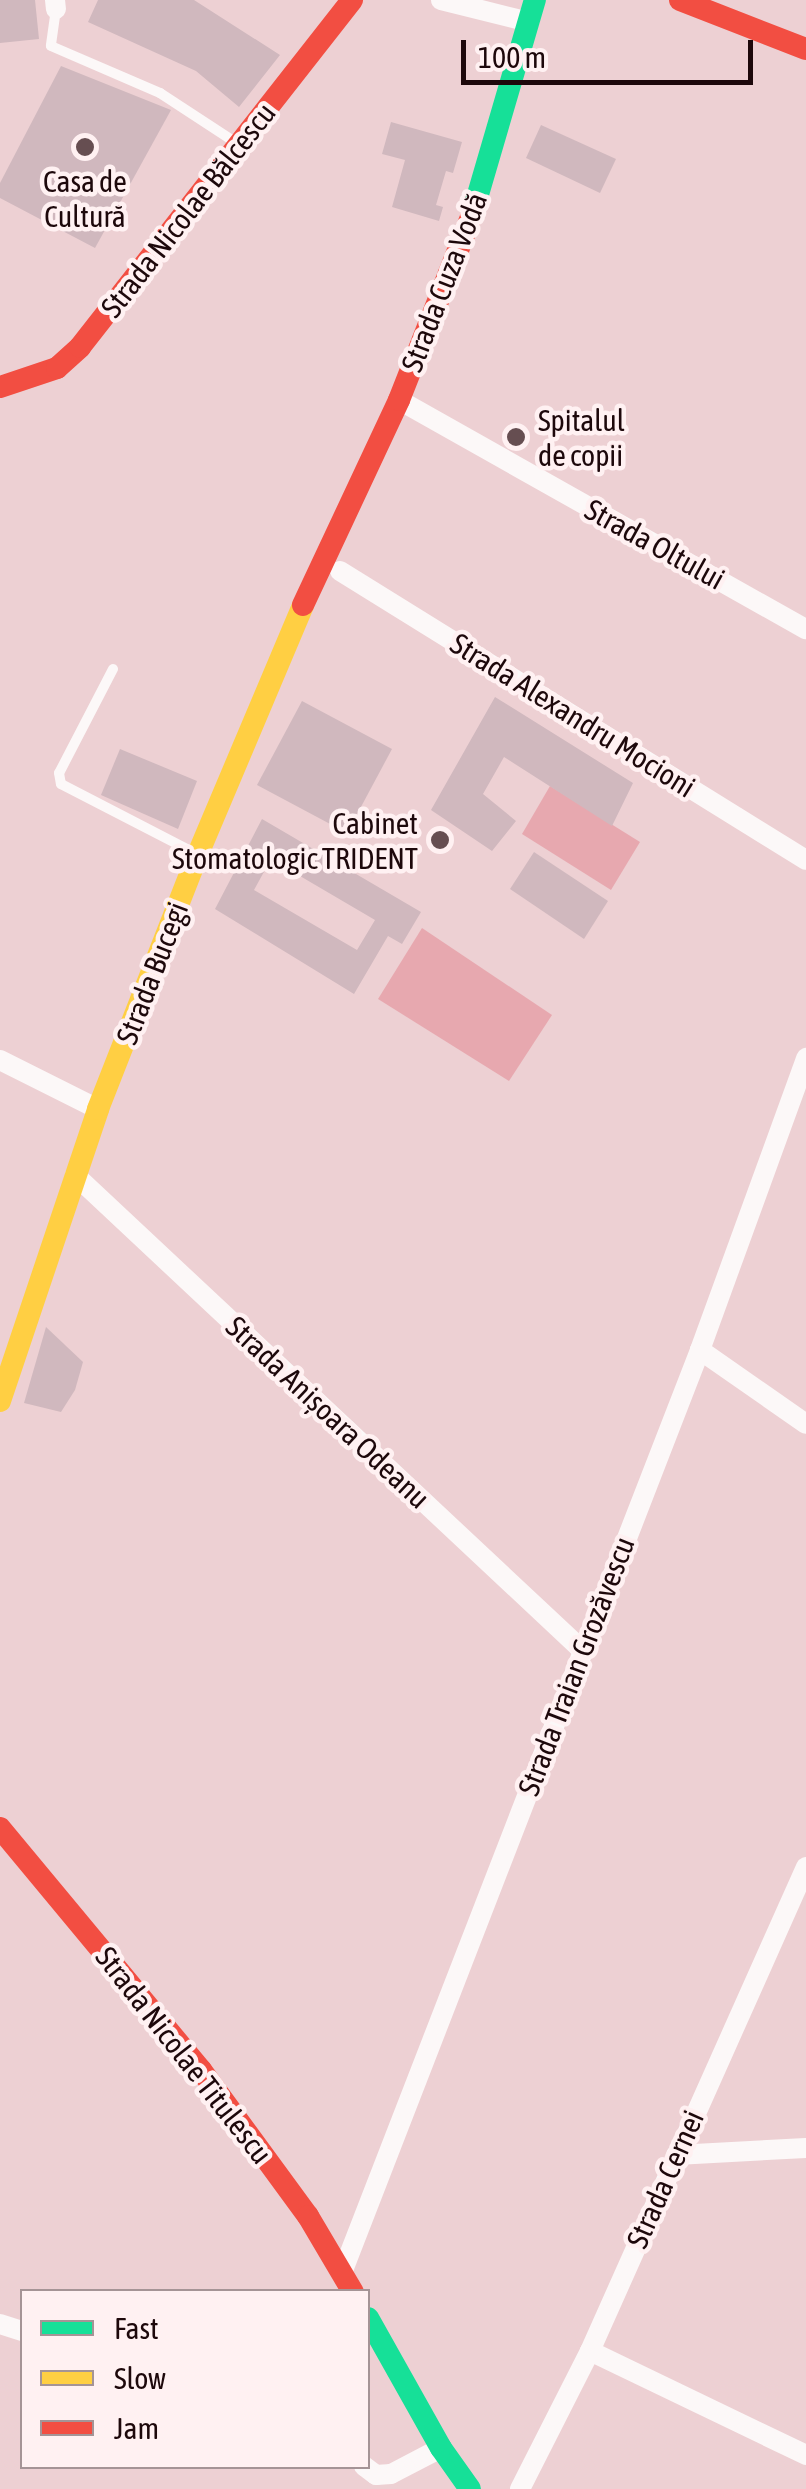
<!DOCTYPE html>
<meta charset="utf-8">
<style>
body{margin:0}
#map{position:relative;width:806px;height:2489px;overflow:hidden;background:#edd0d3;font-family:"Asap Condensed",sans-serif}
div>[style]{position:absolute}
.green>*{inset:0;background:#e7a8af}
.building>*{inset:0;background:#d0b8be}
.lane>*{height:10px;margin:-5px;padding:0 5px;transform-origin:5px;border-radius:5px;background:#fcf8f8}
.street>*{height:20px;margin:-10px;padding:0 10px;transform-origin:10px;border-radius:10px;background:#fcf8f8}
.fast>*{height:22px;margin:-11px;padding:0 11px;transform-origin:11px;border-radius:11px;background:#16e098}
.slow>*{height:22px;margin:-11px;padding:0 11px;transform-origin:11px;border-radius:11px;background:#ffcf43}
.jam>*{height:22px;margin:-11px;padding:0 11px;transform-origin:11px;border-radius:11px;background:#f24e42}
.dots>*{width:28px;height:28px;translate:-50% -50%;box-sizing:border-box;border:5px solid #fff1f2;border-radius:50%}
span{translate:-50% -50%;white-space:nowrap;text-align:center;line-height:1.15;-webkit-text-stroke:9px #fff1f2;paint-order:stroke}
.poi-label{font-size:30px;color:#1d080b}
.left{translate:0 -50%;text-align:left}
.right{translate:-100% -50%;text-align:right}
.street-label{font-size:30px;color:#1d080b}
.legend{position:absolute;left:20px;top:2289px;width:350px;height:180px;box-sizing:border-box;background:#fff1f2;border:2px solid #a59496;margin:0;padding:12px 18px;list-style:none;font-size:30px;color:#1d080b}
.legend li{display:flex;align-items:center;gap:20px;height:50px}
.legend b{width:50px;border:2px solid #a59496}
.scale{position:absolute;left:461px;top:40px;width:292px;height:45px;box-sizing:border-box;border:5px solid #1d080b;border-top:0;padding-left:12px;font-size:30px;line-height:35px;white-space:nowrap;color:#1d080b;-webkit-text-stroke:8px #fff1f2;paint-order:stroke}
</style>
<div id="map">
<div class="green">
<i style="clip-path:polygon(550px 786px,640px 842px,611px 890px,522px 834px)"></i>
<i style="clip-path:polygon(422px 928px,552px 1015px,509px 1081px,378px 999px)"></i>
</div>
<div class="building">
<i style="clip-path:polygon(0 0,35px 0,39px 39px,0 43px)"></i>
<i style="clip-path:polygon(98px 0,194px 0,280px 55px,239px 107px,196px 71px,88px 22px)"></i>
<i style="clip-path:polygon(61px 66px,171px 110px,95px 248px,0 198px,0 183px)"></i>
<i style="clip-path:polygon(391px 122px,462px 142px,453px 173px,446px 171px,436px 205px,443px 207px,439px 221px,392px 207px,405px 160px,382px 154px)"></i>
<i style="clip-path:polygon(541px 125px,616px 159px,600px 193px,526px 158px)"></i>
<i style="clip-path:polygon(495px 697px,633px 783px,612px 826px,504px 757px,483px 794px,516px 821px,492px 851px,431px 810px)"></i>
<i style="clip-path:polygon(302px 701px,392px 749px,347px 833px,257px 785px)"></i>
<i style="clip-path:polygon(120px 749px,197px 781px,178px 829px,101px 795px)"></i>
<i style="clip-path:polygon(evenodd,262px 819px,421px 912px,402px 944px,388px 936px,354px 994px,215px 909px,262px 819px,271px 859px,375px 920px,357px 950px,254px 890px,271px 859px)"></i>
<i style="clip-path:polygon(534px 852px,608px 901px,584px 939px,510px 889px)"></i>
<i style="clip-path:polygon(46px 1327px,83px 1362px,75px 1390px,61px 1412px,24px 1403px)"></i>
</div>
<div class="lane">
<i style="left:56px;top:9px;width:37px;rotate:98deg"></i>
<i style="left:51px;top:46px;width:119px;rotate:23.3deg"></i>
<i style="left:160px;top:93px;width:90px;rotate:33.2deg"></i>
<i style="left:113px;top:669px;width:117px;rotate:117.4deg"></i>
<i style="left:59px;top:773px;width:11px;rotate:80deg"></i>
<i style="left:61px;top:784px;width:148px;rotate:27.3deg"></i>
</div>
<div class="street">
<i style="left:55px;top:0;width:9px;rotate:84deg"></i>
<i style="left:441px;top:0;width:91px;rotate:14deg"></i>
<i style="left:399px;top:400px;width:467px;rotate:29.4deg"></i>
<i style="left:340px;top:571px;width:548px;rotate:31.81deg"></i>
<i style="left:0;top:1060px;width:110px;rotate:26.6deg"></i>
<i style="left:75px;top:1175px;width:695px;rotate:43.13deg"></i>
<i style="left:700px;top:1350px;width:129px;rotate:34.9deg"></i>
<i style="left:676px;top:2155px;width:130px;rotate:-3.1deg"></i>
<i style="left:342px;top:2273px;width:990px;rotate:-68.8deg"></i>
<i style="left:700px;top:1350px;width:311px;rotate:-70deg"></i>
<i style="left:0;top:2324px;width:23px;rotate:18deg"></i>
<i style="left:590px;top:2351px;width:240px;rotate:25.7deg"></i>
<i style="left:364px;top:2466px;width:15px;rotate:37deg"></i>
<i style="left:376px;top:2475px;width:15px;rotate:-4deg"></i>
<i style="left:391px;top:2474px;width:56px;rotate:-27.5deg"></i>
<i style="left:520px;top:2489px;width:155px;rotate:-63.1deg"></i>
<i style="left:590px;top:2351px;width:530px;rotate:-65.95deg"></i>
</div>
<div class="fast">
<i style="left:472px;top:215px;width:224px;rotate:-73.7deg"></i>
<i style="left:368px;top:2318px;width:149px;rotate:60.7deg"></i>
<i style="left:441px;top:2448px;width:50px;rotate:54.7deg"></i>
</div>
<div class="slow">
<i style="left:0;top:1401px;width:308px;rotate:-71.4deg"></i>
<i style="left:98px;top:1109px;width:274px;rotate:-68.6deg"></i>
<i style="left:198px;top:854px;width:270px;rotate:-67.1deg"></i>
</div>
<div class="jam">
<i style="left:680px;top:0;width:135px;rotate:21.3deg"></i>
<i style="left:0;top:387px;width:60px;rotate:-18.4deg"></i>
<i style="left:57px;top:368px;width:31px;rotate:-42deg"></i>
<i style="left:80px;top:347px;width:441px;rotate:-51.9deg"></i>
<i style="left:303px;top:605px;width:226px;rotate:-64.9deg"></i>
<i style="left:399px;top:400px;width:199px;rotate:-68.5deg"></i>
<i style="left:0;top:1828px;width:315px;rotate:50.3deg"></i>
<i style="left:201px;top:2070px;width:181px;rotate:53.8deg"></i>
<i style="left:308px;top:2216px;width:88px;rotate:59.4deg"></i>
</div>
<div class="dots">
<i style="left:85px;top:147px;background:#664e51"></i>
<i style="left:516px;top:437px;background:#664e51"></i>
<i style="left:440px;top:840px;background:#664e51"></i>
</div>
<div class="poi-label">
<span style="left:85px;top:198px">Casa de<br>Cultură</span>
<span class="left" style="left:538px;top:437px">Spitalul<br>de copii</span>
<span class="right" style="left:418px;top:840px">Cabinet<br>Stomatologic TRIDENT</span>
</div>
<div class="street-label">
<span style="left:188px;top:210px;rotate:-52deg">Strada Nicolae Bălcescu</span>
<span style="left:444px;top:282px;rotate:-69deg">Strada Cuza Vodă</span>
<span style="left:655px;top:544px;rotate:29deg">Strada Oltului</span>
<span style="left:573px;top:715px;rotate:32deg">Strada Alexandru Mocioni</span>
<span style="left:152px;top:973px;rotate:-69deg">Strada Bucegi</span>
<span style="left:328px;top:1412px;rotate:43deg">Strada Anișoara Odeanu</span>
<span style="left:576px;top:1666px;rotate:-69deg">Strada Traian Grozăvescu</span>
<span style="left:184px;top:2055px;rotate:52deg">Strada Nicolae Titulescu</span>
<span style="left:665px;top:2179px;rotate:-66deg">Strada Cernei</span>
</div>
<ul class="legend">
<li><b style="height:12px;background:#16e098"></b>Fast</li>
<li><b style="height:12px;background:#ffcf43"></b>Slow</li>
<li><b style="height:12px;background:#f24e42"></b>Jam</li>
</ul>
<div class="scale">100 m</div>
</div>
